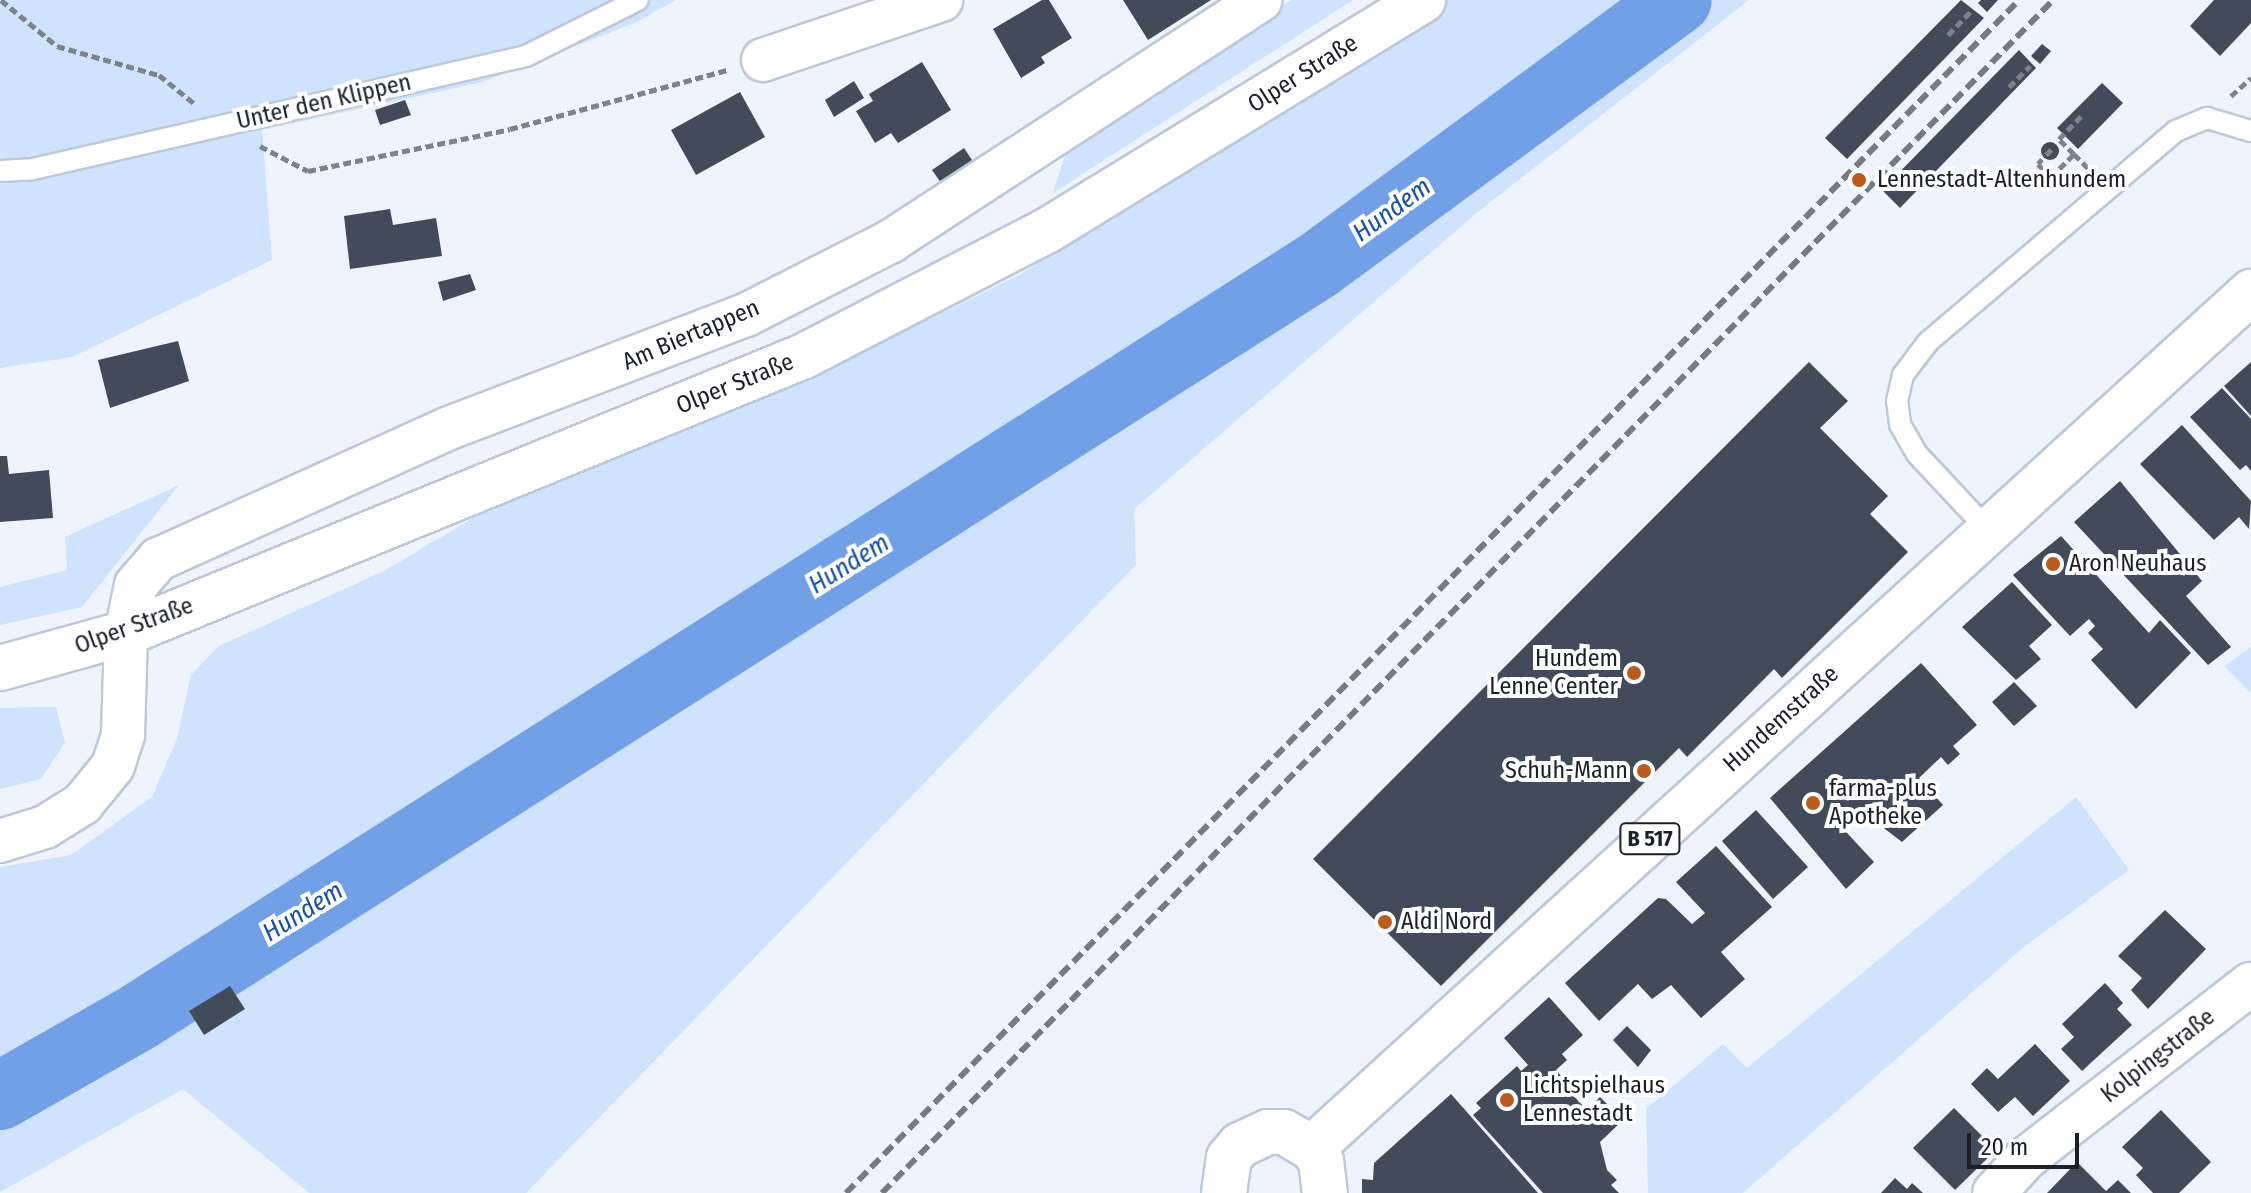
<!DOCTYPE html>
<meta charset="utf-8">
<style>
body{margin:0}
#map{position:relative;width:2251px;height:1193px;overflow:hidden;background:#edf4fe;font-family:"Fira Sans Condensed",sans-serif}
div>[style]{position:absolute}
.green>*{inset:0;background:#cfe2fe}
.river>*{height:68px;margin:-34px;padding:0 34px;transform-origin:34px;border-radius:34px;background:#71a0e6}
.building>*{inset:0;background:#424b59}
.round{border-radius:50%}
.path>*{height:5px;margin-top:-2.5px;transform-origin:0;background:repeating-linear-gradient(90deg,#7d838a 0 8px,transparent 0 12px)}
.roads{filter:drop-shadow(2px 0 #bdc8d8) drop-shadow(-2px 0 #bdc8d8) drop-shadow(0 2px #bdc8d8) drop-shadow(0 -2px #bdc8d8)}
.lane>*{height:20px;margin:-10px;padding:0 10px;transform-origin:10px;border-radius:10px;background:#fff}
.street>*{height:42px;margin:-21px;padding:0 21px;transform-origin:21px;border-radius:21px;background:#fff}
.secondary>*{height:44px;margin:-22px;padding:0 22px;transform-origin:22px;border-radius:22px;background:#fff}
.primary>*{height:44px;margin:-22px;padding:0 22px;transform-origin:22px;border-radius:22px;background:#fff}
.rail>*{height:6px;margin-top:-3px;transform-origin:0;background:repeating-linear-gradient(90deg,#767b83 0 12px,transparent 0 18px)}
.dots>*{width:22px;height:22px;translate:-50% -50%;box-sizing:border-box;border:4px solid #fff;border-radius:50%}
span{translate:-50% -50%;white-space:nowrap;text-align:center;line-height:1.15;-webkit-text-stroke:8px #fff;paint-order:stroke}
.shield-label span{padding:2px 6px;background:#fff;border:2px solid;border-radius:6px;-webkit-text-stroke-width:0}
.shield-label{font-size:22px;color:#1c2026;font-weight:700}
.street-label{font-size:24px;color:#1c2026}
.poi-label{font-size:24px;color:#1c2026}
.left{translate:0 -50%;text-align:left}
.right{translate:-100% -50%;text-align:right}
.water-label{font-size:26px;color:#1751a3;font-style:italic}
.scale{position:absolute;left:1967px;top:1133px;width:112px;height:36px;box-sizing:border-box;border:4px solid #1c2026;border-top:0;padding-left:10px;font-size:24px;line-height:28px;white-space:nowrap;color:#1c2026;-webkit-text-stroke:6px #fff;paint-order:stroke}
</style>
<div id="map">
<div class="green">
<i style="clip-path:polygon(0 0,676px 0,637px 22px,483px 82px,262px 130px,272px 260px,72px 357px,0 368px)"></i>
<i style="clip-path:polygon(1291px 0,1353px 0,1053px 193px,1067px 149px)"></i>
<i style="clip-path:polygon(1447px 0,1749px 0,1479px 211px,1134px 509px,1136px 565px,526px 1193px,309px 1193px,183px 1089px,0 1192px,0 867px,71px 855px,152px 797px,177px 739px,191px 675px,219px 646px,384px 571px,493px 506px,803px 381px,1019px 275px)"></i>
<i style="clip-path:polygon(179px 485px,82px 607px,0 625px,0 587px,67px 570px,65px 537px)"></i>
<i style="clip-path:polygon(2251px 647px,2251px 693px,2224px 666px)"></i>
<i style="clip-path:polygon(56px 707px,65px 743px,41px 779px,0 789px,0 708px)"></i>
<i style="clip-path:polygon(2076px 797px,2129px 870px,2026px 945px,1743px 1193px,1648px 1193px,1646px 1109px,1723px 1044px,1747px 1068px)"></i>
</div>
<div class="river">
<i style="left:0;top:1096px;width:161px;rotate:-29.7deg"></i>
<i style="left:140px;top:1016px;width:1396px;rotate:-32.51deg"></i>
<i style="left:1317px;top:266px;width:448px;rotate:-36.4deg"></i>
</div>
<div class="building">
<i style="clip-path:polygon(1042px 0,1049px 0,1072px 38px,1041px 57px,1045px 63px,1021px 78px,993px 29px)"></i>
<i style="clip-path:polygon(1123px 0,1211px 0,1148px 40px)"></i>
<i style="clip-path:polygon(1961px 0,1984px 18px,1847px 159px,1825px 138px)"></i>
<i style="clip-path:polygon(1981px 0,1998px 0,1987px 12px,1978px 3px)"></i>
<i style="clip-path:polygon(2214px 0,2251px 0,2251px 23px,2220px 56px,2190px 26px)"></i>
<i style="clip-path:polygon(2042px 44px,2051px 51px,2040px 64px,2031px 56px)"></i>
<i style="clip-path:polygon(2019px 50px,2036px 68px,1900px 208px,1882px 190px)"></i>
<i style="clip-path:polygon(922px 62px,951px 110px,898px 143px,891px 133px,875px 143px,856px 111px,873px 101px,869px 94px)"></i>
<i style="clip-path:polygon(854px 81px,864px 98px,834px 117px,825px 100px)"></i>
<i style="clip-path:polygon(2102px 83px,2123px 103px,2078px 149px,2057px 128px)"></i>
<i style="clip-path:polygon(740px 92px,765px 137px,696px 175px,671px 130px)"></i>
<i style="clip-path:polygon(405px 100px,411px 115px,380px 125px,375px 110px)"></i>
<i class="round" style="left:2041px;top:142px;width:18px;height:18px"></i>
<i style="clip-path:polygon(964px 148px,978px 169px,946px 190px,932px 170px)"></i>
<i style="clip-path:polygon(390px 209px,393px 225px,436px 218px,442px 256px,350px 269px,344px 216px)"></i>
<i style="clip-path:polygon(470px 274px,476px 290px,443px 301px,438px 282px)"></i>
<i style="clip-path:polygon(178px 341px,189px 381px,110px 408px,98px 360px)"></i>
<i style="clip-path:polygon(1809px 362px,1848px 401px,1820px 428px,1888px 496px,1870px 514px,1908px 552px,1782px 678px,1774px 669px,1687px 757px,1679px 748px,1441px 986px,1313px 859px)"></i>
<i style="clip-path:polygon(2251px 362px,2251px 416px,2224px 386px)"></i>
<i style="clip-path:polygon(2222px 388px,2251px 419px,2251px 471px,2246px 465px,2240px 470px,2190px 417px)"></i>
<i style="clip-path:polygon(2182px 425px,2251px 501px,2249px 529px,2239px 517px,2214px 540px,2140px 464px)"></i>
<i style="clip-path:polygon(0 456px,7px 456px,9px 474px,49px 470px,53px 518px,0 522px)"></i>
<i style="clip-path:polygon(2120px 481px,2202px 581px,2186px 596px,2231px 647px,2208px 665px,2074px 522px)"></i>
<i style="clip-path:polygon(2061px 536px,2149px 633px,2160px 620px,2191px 653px,2136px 709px,2091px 660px,2103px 649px,2088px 633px,2095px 626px,2089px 619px,2070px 636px,2013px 575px)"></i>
<i style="clip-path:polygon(2012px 582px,2052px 625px,2029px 646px,2041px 659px,2016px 680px,1962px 627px)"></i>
<i style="clip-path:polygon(1921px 663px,1977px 725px,1953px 746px,1960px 754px,1948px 765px,1941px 757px,1919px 778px,1943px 805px,1902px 842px,1872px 819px,1865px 825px,1848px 807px,1835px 820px,1874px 862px,1846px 889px,1770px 798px)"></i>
<i style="clip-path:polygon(2014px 682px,2037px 706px,2014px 726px,1992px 702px)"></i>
<i style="clip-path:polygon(1756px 810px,1808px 867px,1773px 899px,1722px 841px)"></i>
<i style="clip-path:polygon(1716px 846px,1772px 907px,1721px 952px,1745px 979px,1701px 1018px,1671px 985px,1652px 999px,1638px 984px,1599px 1021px,1565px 983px,1658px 898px,1666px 899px,1692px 924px,1705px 913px,1676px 882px)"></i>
<i style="clip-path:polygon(2165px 910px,2206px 949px,2148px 1009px,2131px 990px,2142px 978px,2118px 956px)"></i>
<i style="clip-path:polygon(2105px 983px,2123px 1003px,2117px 1009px,2132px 1025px,2082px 1071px,2061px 1049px,2074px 1037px,2062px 1024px)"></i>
<i style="clip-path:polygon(230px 986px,245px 1009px,204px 1035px,189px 1011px)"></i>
<i style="clip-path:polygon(1549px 997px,1583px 1035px,1562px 1054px,1567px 1060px,1556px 1070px,1563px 1078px,1559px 1081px,1587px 1110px,1600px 1097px,1623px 1120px,1600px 1142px,1607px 1170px,1617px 1180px,1611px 1185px,1619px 1193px,1543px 1193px,1473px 1115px,1481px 1108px,1476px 1103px,1517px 1066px,1521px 1071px,1528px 1065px,1504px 1038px)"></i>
<i style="clip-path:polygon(1627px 1026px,1651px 1050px,1638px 1067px,1613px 1040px)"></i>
<i style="clip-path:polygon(2035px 1044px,2070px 1081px,2033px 1116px,2015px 1097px,1998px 1112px,1971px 1084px,1987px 1068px,1998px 1079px)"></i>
<i style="clip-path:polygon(1451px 1094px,1538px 1193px,1362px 1193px,1362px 1179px,1373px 1180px,1374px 1163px)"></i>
<i style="clip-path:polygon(1954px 1108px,1996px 1150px,1955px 1190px,1913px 1148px)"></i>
<i style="clip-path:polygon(2161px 1110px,2211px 1162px,2179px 1193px,2153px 1193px,2136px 1175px,2143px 1168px,2122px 1147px)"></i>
<i style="clip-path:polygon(2077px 1162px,2106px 1191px,2118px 1180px,2131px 1193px,2047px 1193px)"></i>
<i style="clip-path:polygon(1895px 1178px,1907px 1189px,1912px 1183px,1923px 1193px,1881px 1193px)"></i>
</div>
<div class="path">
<i style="left:1px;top:0;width:72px;rotate:39.4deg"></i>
<i style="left:57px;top:46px;width:106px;rotate:15.9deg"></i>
<i style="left:159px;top:75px;width:46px;rotate:38.9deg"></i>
<i style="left:1948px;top:35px;width:35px;rotate:-46deg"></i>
<i style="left:2009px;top:87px;width:30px;rotate:-45deg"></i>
<i style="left:2231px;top:96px;width:27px;rotate:-42deg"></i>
<i style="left:260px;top:146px;width:54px;rotate:27.5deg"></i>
<i style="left:308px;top:171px;width:206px;rotate:-11.7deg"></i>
<i style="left:510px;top:129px;width:225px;rotate:-15.2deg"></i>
<i style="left:2074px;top:154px;width:21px;rotate:-135deg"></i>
<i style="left:2059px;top:139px;width:32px;rotate:-46deg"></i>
<i style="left:2046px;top:155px;width:8px;rotate:-45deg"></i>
<i style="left:2042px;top:159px;width:6px;rotate:129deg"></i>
<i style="left:2038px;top:164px;width:18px;rotate:45deg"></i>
<i style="left:2051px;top:177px;width:33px;rotate:-45deg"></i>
<i style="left:2074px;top:154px;width:23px;rotate:45deg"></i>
</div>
<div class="roads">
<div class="lane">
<i style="left:0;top:171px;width:33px;rotate:-3deg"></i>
<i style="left:33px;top:169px;width:506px;rotate:-12.91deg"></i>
<i style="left:526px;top:56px;width:125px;rotate:-26.6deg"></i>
<i style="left:1989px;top:531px;width:105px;rotate:-133.1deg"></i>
<i style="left:1917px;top:454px;width:34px;rotate:-120deg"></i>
<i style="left:1900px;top:424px;width:23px;rotate:-97deg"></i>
<i style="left:1897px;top:401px;width:27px;rotate:-77deg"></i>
<i style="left:1903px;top:375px;width:41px;rotate:-52.9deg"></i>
<i style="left:1928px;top:342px;width:326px;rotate:-40.4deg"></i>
<i style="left:2176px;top:131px;width:34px;rotate:-23deg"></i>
<i style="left:2207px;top:118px;width:46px;rotate:16.5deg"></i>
</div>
<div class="street">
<i style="left:763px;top:60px;width:188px;rotate:-18.6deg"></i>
<i style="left:0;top:841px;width:47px;rotate:-17.3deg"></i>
<i style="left:45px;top:827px;width:44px;rotate:-31.9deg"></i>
<i style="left:82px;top:804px;width:49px;rotate:-50.8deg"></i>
<i style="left:113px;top:766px;width:33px;rotate:-72deg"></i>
<i style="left:123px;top:735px;width:102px;rotate:-88.3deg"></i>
<i style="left:126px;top:633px;width:49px;rotate:-78.2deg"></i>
<i style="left:136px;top:585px;width:35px;rotate:-49deg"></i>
<i style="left:159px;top:559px;width:316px;rotate:-24.3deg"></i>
<i style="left:447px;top:429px;width:320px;rotate:-20.9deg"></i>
<i style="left:746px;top:315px;width:163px;rotate:-27deg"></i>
<i style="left:891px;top:241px;width:441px;rotate:-33.1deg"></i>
<i style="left:1994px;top:1193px;width:46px;rotate:-47.6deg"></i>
<i style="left:2025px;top:1159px;width:286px;rotate:-37.8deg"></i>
</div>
<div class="secondary">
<i style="left:0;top:668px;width:131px;rotate:-15.5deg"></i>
<i style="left:126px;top:633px;width:732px;rotate:-22.22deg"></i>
<i style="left:804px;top:356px;width:275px;rotate:-27.3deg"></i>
<i style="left:1048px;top:230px;width:440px;rotate:-31.5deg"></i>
</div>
<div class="primary">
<i style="left:1312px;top:1148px;width:1271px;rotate:-42.35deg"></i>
<i style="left:1224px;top:1193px;width:35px;rotate:-82deg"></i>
<i style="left:1229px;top:1158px;width:17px;rotate:-50deg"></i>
<i style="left:1240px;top:1145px;width:31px;rotate:-25deg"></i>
<i style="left:1268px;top:1132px;width:16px"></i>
<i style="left:1284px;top:1132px;width:32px;rotate:30deg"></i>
<i style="left:1312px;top:1148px;width:16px;rotate:55deg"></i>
<i style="left:1321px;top:1161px;width:32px;rotate:83deg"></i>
</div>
</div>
<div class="rail">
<i style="left:846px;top:1193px;width:1673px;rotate:-45.48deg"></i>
<i style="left:882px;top:1193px;width:1672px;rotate:-45.53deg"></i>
</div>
<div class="dots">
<i style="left:1859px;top:180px;background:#bc5b1c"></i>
<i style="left:2053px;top:564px;background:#bc5b1c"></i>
<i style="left:1634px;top:673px;background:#bc5b1c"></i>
<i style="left:1644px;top:771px;background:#bc5b1c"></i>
<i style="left:1813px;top:803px;background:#bc5b1c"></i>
<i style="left:1385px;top:922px;background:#bc5b1c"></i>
<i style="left:1507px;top:1100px;background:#bc5b1c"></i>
</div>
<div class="shield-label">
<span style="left:1650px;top:839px">B 517</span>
</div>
<div class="street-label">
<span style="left:1303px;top:74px;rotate:-32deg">Olper Straße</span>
<span style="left:324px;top:102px;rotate:-13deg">Unter den Klippen</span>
<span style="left:691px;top:335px;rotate:-23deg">Am Biertappen</span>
<span style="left:735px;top:384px;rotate:-22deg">Olper Straße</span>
<span style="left:134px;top:626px;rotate:-20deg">Olper Straße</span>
<span style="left:1781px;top:719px;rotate:-42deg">Hundemstraße</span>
<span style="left:2158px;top:1056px;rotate:-38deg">Kolpingstraße</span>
</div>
<div class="poi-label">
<span class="left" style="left:1877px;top:180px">Lennestadt-Altenhundem</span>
<span class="left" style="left:2069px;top:564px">Aron Neuhaus</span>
<span class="right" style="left:1618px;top:673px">Hundem<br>Lenne Center</span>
<span class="right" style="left:1628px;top:771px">Schuh-Mann</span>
<span class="left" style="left:1829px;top:803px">farma-plus<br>Apotheke</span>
<span class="left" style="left:1401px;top:922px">Aldi Nord</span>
<span class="left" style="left:1523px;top:1100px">Lichtspielhaus<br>Lennestadt</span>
</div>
<div class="water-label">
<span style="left:1392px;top:210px;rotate:-36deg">Hundem</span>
<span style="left:849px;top:564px;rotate:-32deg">Hundem</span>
<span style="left:303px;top:912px;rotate:-32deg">Hundem</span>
</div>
<div class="scale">20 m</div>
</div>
